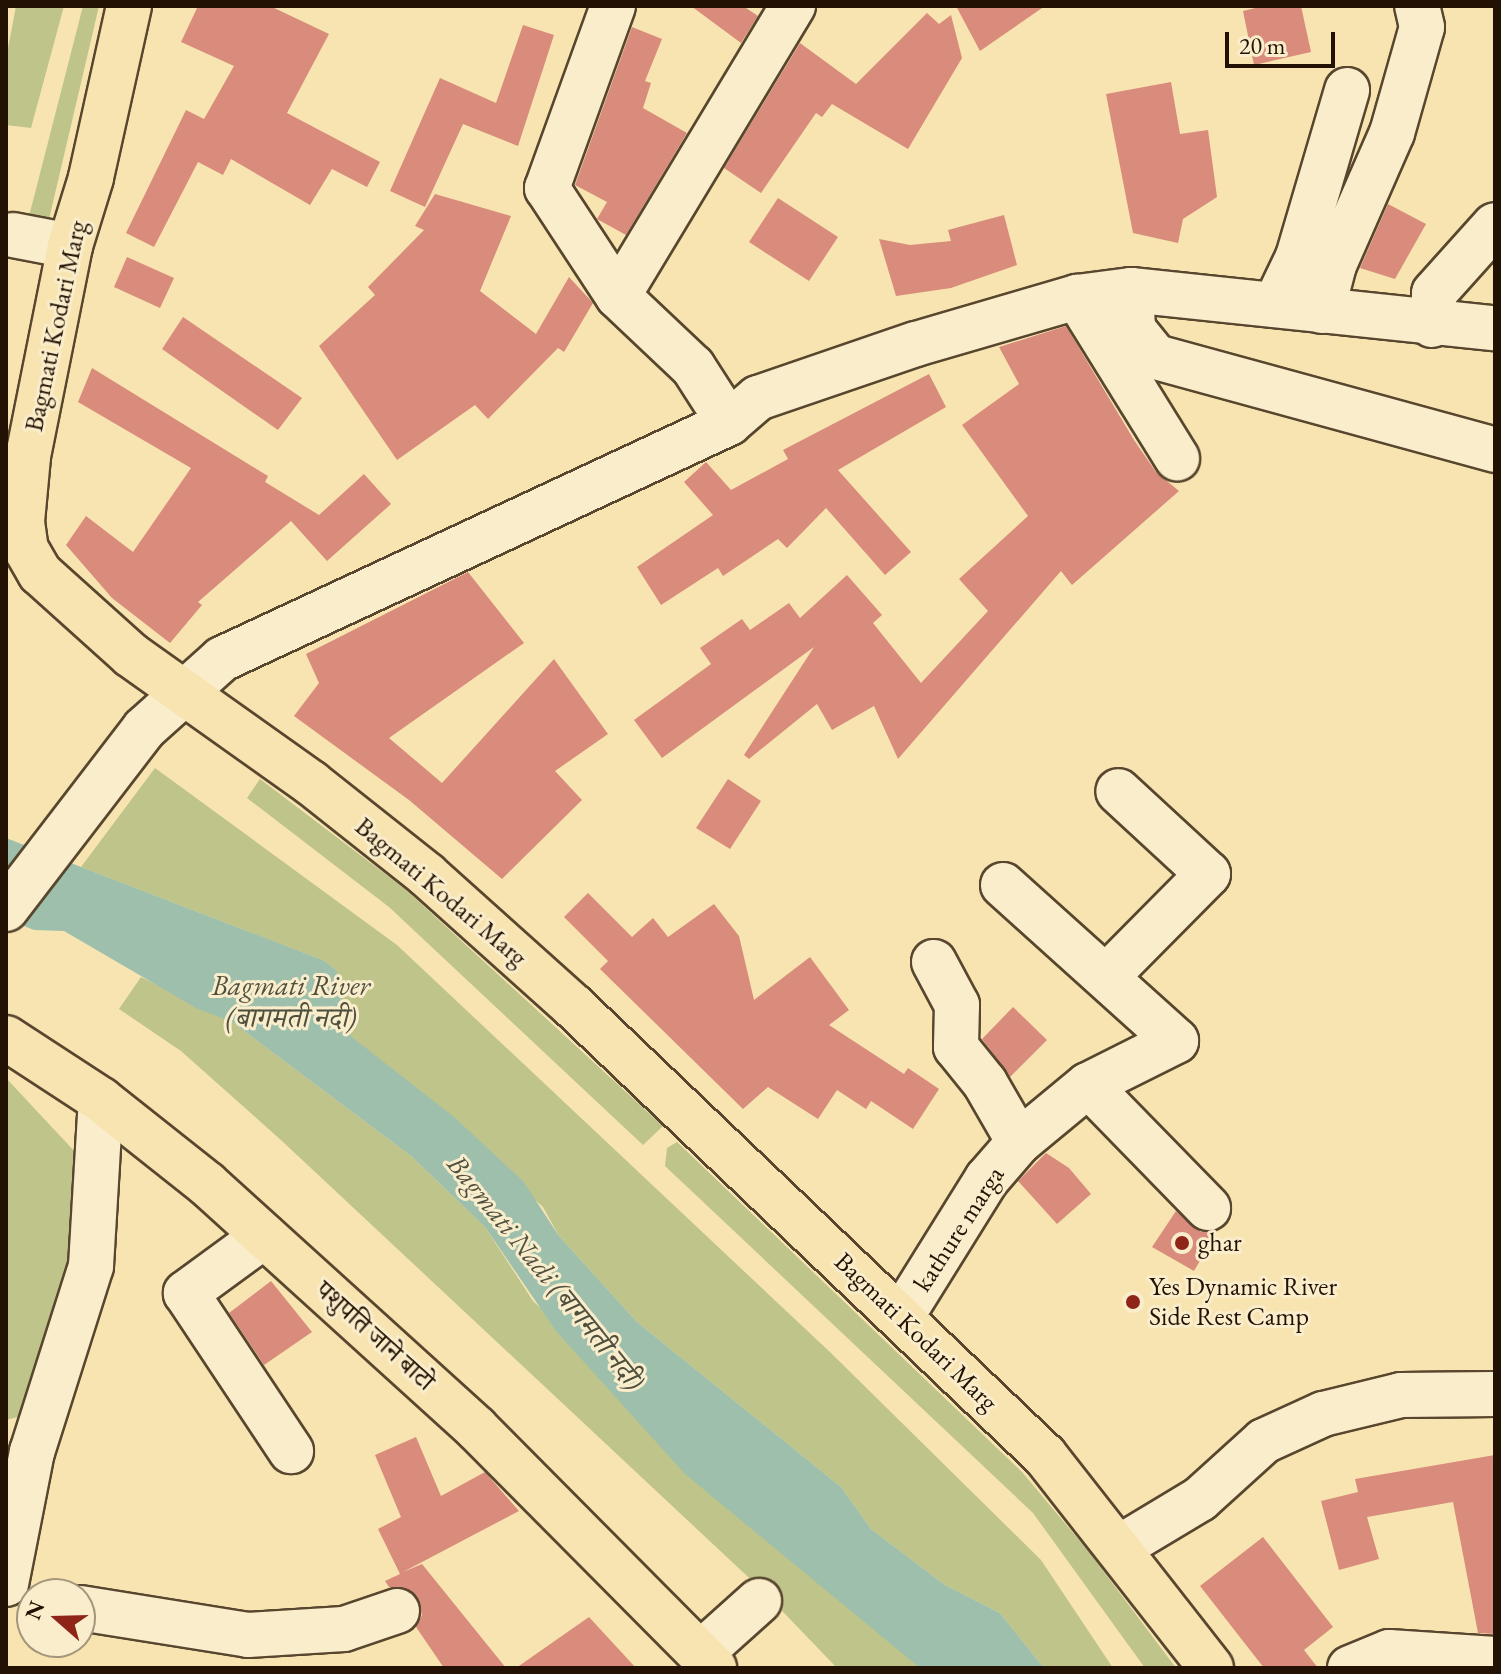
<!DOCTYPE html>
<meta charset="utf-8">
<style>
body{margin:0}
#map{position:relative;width:1501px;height:1674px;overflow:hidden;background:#f7e4b1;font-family:"EB Garamond","Noto Serif Devanagari",serif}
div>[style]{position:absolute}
.green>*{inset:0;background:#bec48a}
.water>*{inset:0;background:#9dbfac}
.building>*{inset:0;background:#d98c7b}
.roads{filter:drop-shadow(2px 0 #58462e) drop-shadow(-2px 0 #58462e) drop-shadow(0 2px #58462e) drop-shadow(0 -2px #58462e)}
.minor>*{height:44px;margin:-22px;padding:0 22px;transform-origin:22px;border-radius:22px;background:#faedcc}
.major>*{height:44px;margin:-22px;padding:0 22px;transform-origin:22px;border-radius:22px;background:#f7e4b1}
.dots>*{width:22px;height:22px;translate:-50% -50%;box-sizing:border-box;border:4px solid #faedcc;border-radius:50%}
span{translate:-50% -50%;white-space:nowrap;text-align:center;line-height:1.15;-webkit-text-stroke:6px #faedcc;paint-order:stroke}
.street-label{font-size:26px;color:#231203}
.poi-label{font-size:26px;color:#231203}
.left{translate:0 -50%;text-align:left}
.water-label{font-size:28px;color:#4e4f3e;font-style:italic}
.frame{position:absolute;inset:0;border:8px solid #231203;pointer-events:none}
.north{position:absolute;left:16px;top:1578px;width:80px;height:80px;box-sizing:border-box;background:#faedcc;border:2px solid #a4957c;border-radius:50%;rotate:290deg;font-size:22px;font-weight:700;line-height:32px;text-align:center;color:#231203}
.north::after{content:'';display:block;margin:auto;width:28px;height:36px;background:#8f2418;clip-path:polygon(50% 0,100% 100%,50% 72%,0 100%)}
.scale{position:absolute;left:1225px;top:32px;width:110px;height:36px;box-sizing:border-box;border:4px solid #231203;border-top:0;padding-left:10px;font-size:24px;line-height:28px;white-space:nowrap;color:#231203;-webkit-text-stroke:6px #faedcc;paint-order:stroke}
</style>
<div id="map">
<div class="green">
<i style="clip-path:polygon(16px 6px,64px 6px,31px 128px,6px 125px,6px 59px)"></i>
<i style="clip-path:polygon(83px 6px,99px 6px,46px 232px,26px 228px)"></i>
<i style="clip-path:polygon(155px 768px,397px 945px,832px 1354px,1041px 1560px,1113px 1668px,1044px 1668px,1000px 1613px,945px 1585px,871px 1529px,841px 1487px,637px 1322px,559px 1236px,543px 1207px,353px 1038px,344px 1026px,337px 971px,325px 961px,81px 867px)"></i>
<i style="clip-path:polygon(260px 779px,405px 889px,663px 1126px,643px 1145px,389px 907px,247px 798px)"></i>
<i style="clip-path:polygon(141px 977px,232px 1022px,411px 1156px,485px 1227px,533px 1301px,920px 1668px,837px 1668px,761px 1589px,282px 1141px,181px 1051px,119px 1009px)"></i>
<i style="clip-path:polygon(6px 1078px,77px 1154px,85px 1199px,39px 1392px,18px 1417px,6px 1420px)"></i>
<i style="clip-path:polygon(677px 1142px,1022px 1472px,1089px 1552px,1176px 1668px,1145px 1668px,1033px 1513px,665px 1166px,667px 1148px)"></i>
</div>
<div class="water">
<i style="clip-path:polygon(6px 838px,325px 961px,337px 971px,344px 1026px,353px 1038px,454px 1117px,523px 1181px,559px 1236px,637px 1322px,841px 1487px,871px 1529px,945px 1585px,1000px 1613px,1044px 1668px,920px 1668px,685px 1474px,556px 1331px,485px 1227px,411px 1156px,232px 1022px,196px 1008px,64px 931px,34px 930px,6px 919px)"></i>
</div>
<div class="building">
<i style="clip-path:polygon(198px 6px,270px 6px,329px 34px,287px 113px,380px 162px,367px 187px,332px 169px,310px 205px,231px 159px,223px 175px,198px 162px,154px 247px,126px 233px,186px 110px,204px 119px,234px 66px,181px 42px)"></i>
<i style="clip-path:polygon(691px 6px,743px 6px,758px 16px,741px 43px)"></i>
<i style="clip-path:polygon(956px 6px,1045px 6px,980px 51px)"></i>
<i style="clip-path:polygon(1264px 6px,1301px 6px,1311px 52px,1254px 65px,1243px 11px)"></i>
<i style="clip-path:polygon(927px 13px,939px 24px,951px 15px,962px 58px,908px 149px,832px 104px,822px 117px,816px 113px,761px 193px,724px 168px,800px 43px,856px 84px)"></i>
<i style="clip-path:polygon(523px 25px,554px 35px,518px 146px,463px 124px,425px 207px,390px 191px,440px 78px,496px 103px)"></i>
<i style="clip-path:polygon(632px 27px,662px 39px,645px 81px,651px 83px,643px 108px,687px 133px,626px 235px,597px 219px,607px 202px,575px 185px)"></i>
<i style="clip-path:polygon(1171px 82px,1180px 134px,1208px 130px,1217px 197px,1183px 219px,1178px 243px,1133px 233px,1106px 94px)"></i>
<i style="clip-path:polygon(435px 194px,511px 216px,480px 291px,536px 334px,569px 277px,593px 303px,564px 352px,558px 348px,488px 419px,475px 405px,397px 460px,319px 346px,375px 295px,368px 287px,424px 230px,415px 226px)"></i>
<i style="clip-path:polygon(778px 198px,838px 237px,809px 281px,749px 242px)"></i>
<i style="clip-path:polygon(1388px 204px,1426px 224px,1395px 279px,1360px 268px)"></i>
<i style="clip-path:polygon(1004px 215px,1017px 265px,951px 288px,896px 296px,879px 239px,910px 245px,951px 241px,948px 230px)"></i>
<i style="clip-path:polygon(127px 257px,174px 278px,160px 308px,114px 287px)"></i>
<i style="clip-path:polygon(183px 317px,302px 398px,278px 430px,162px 349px)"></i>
<i style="clip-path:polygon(1066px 326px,1134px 440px,1156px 472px,1179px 491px,1072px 585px,1061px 571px,898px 759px,874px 706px,832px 730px,817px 704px,749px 759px,744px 755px,814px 647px,662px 758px,634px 720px,711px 664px,700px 648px,742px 619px,750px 630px,789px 603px,800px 618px,847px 575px,882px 615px,873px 623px,921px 683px,988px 611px,959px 579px,1028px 516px,962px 425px,1019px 384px,999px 347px)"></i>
<i style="clip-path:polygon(92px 368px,268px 476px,265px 482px,319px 515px,364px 474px,391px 504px,327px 561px,291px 521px,198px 602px,202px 605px,170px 643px,112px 598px,66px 545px,86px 516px,133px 552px,191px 468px,78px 402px)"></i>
<i style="clip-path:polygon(929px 374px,946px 407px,838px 470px,911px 552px,885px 575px,826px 508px,787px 548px,778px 539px,723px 576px,718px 568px,661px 605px,637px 567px,713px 515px,684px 482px,706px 462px,731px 490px,788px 459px,783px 450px)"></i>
<i style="clip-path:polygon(468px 572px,524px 643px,389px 738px,442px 783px,554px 659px,608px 734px,555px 771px,582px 800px,502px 879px,409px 800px,294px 716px,319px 683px,306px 654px)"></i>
<i style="clip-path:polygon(728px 779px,761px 801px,730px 849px,696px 828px)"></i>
<i style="clip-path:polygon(588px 893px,632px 937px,653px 918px,668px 937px,714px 904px,739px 936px,754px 1000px,810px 957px,849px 1010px,829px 1025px,904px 1074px,908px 1068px,939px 1089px,913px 1129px,871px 1101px,866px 1109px,837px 1090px,818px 1119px,768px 1087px,743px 1109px,600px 969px,608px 961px,564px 917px)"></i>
<i style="clip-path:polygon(1013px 1007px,1047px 1040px,1010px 1077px,982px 1039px)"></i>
<i style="clip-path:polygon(1046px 1153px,1069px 1168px,1091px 1194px,1057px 1224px,1018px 1181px)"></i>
<i style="clip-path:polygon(1176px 1211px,1201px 1232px,1217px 1231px,1194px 1271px,1152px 1247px)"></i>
<i style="clip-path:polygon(271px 1281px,312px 1332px,264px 1365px,229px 1313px)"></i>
<i style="clip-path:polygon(416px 1437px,441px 1496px,485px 1472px,519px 1511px,403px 1572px,422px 1564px,506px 1668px,444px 1668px,416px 1627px,422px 1615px,414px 1593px,389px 1587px,385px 1581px,400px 1574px,378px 1529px,401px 1517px,375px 1455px)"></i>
<i style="clip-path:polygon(1495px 1455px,1495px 1634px,1478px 1633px,1453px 1502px,1367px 1517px,1379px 1559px,1339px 1570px,1321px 1501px,1358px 1492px,1355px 1479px)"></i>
<i style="clip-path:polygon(1263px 1537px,1333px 1627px,1304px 1650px,1318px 1668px,1264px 1668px,1200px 1586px)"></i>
<i style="clip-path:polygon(589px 1617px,636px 1668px,516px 1668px)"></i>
</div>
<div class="roads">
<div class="minor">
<i style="left:613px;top:6px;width:194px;rotate:109.9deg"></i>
<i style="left:547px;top:188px;width:129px;rotate:56.7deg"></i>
<i style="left:13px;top:235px;width:58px;rotate:10.9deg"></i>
<i style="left:1131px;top:290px;width:366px;rotate:6deg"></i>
<i style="left:1077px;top:297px;width:190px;rotate:58.2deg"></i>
<i style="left:1275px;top:305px;width:53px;rotate:-64.4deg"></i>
<i style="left:1298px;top:257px;width:174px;rotate:-73.6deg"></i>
<i style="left:1322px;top:311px;width:48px;rotate:-75.4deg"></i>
<i style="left:1334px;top:265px;width:144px;rotate:-66.3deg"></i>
<i style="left:1392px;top:133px;width:110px;rotate:-74.2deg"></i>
<i style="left:1422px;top:27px;width:22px;rotate:-103deg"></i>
<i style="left:1432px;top:325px;width:32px;rotate:-86deg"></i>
<i style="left:1434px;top:293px;width:91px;rotate:-48.1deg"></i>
<i style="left:729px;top:423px;width:67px;rotate:-122.7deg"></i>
<i style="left:693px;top:367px;width:103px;rotate:-136.6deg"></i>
<i style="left:618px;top:296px;width:339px;rotate:-58.9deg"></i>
<i style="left:1003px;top:885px;width:233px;rotate:42deg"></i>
<i style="left:1176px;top:1041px;width:98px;rotate:153.4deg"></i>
<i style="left:6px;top:909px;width:227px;rotate:-52.5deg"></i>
<i style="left:144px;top:729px;width:105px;rotate:-41.9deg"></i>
<i style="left:222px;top:659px;width:559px;rotate:-24.96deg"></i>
<i style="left:729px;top:423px;width:38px;rotate:-41deg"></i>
<i style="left:758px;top:398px;width:167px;rotate:-18.9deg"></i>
<i style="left:916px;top:344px;width:168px;rotate:-16.3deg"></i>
<i style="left:1077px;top:297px;width:54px;rotate:-7.4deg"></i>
<i style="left:1131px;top:290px;width:39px;rotate:87deg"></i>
<i style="left:1133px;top:329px;width:36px;rotate:51deg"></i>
<i style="left:1156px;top:357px;width:352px;rotate:15.3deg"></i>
<i style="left:934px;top:962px;width:49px;rotate:61.9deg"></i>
<i style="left:957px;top:1005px;width:42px;rotate:91.4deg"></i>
<i style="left:956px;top:1047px;width:46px;rotate:51.1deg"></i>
<i style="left:985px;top:1083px;width:68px;rotate:60deg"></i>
<i style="left:1106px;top:977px;width:145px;rotate:-45.3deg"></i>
<i style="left:1208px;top:874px;width:122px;rotate:-137.3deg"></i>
<i style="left:264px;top:1236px;width:97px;rotate:143.8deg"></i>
<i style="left:186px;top:1293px;width:190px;rotate:56.4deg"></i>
<i style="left:901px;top:1317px;width:163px;rotate:-58.1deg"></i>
<i style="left:987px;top:1179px;width:49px;rotate:-49.1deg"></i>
<i style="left:1019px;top:1142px;width:89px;rotate:-39.6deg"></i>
<i style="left:1088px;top:1085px;width:172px;rotate:45.7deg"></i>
<i style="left:1120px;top:1547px;width:93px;rotate:-31deg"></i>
<i style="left:1200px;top:1499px;width:86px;rotate:-42.2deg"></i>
<i style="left:1264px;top:1441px;width:65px;rotate:-24.6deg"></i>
<i style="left:1323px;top:1414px;width:80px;rotate:-13.7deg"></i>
<i style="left:1401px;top:1395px;width:94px;rotate:-0.6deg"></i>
<i style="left:6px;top:1584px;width:135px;rotate:-78.9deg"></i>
<i style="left:32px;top:1452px;width:195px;rotate:-72.4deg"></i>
<i style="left:91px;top:1266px;width:166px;rotate:-86.6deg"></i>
<i style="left:80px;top:1608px;width:170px;rotate:9.1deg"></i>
<i style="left:248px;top:1635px;width:96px;rotate:-3.6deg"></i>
<i style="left:344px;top:1629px;width:56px;rotate:-18.8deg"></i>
<i style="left:701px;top:1653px;width:78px;rotate:-41.9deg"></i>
<i style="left:1350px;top:1668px;width:42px;rotate:-22.3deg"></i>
<i style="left:1389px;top:1652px;width:106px;rotate:3.8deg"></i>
</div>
<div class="major">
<i style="left:129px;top:6px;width:176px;rotate:102.5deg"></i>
<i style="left:91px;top:178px;width:71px;rotate:107.2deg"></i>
<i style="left:70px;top:246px;width:215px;rotate:101.3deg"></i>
<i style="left:28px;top:457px;width:65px;rotate:95.3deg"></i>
<i style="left:22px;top:522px;width:27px;rotate:82deg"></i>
<i style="left:26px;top:549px;width:28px;rotate:60deg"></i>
<i style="left:40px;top:573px;width:122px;rotate:42deg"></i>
<i style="left:131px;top:655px;width:221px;rotate:35.4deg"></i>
<i style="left:311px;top:783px;width:148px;rotate:38.4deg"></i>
<i style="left:427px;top:875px;width:196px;rotate:41.9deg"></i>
<i style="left:573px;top:1006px;width:652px;rotate:43.63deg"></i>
<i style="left:1045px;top:1456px;width:269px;rotate:51.9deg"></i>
<i style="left:6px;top:1038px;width:113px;rotate:33.1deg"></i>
<i style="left:101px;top:1100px;width:135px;rotate:38.4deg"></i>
<i style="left:207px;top:1184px;width:363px;rotate:42.2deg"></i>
<i style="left:476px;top:1428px;width:338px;rotate:45.2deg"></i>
</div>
</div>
<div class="dots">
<i style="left:1182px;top:1243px;background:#8f2418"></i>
<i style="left:1133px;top:1302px;background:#8f2418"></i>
</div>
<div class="street-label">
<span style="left:56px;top:326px;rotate:-78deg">Bagmati Kodari Marg</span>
<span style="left:441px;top:892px;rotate:40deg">Bagmati Kodari Marg</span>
<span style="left:959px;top:1229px;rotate:-57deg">kathure marga</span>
<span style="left:916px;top:1332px;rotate:44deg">Bagmati Kodari Marg</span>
<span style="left:375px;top:1336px;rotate:42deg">पशुपति जाने बाटो</span>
</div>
<div class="poi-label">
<span class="left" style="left:1198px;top:1243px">ghar</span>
<span class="left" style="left:1149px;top:1302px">Yes Dynamic River<br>Side Rest Camp</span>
</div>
<div class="water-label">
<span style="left:291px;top:1001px">Bagmati River<br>(बागमती नदी)</span>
<span style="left:546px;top:1272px;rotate:51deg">Bagmati Nadi (बागमती नदी)</span>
</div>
<div class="frame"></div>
<div class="north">N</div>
<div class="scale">20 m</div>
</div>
